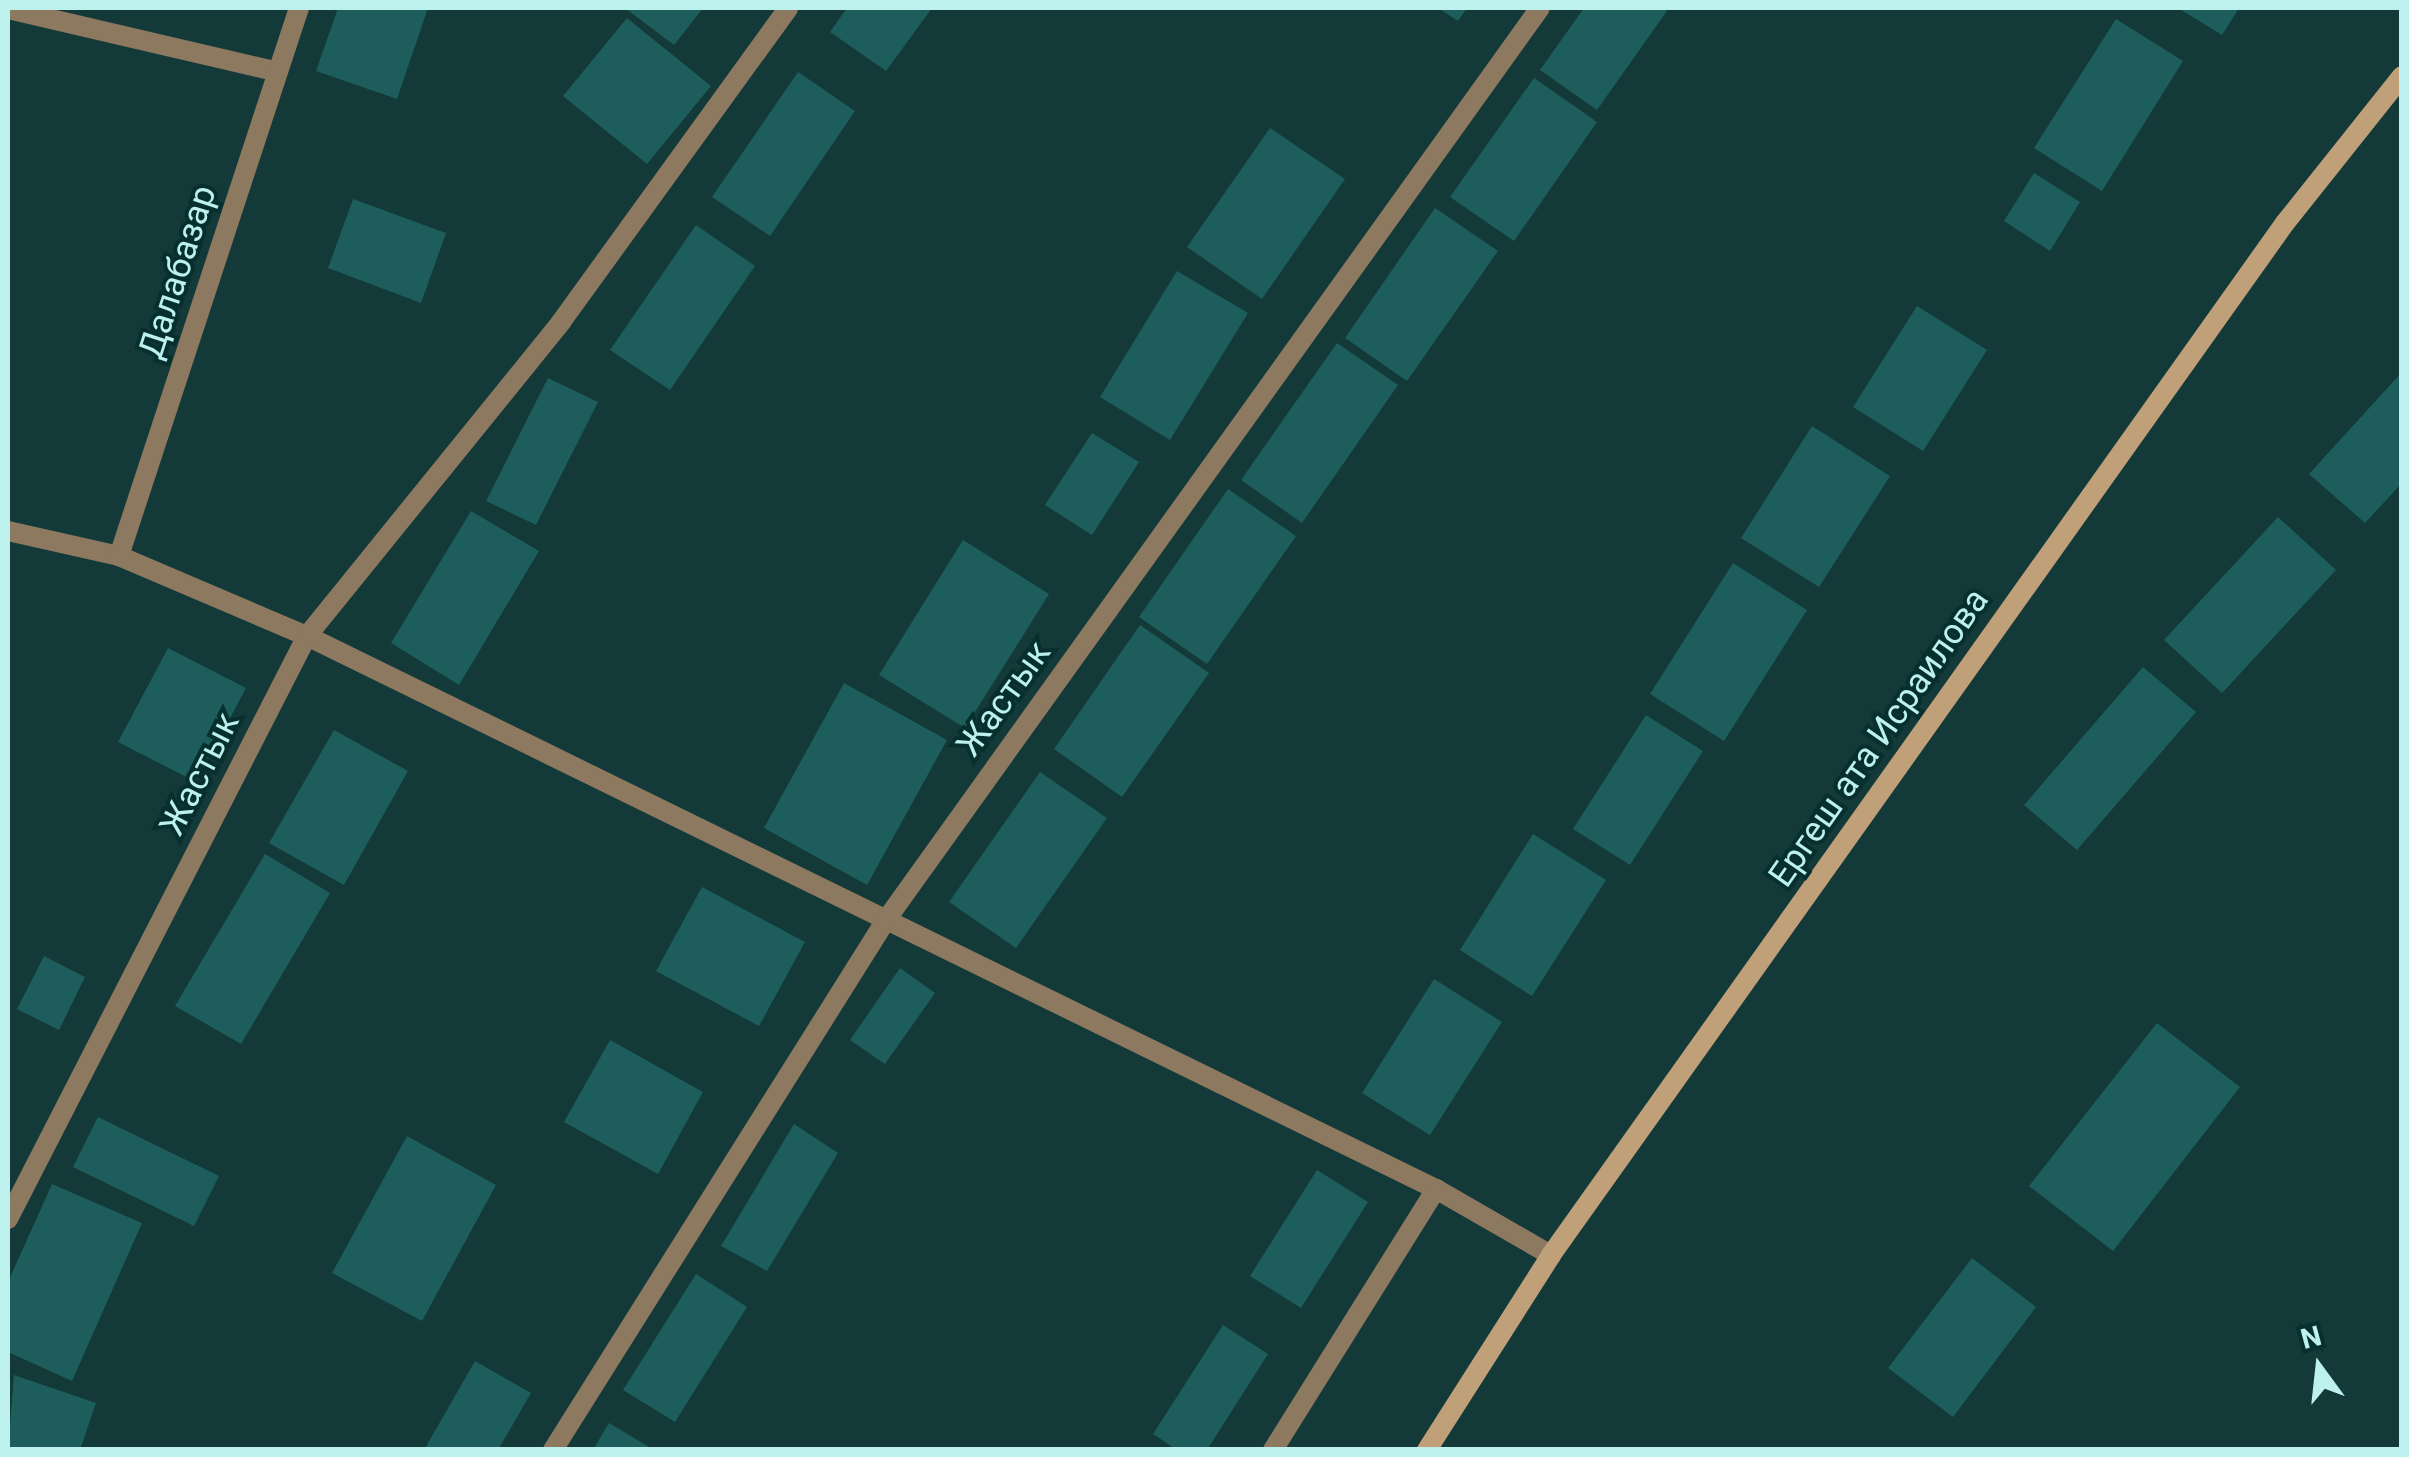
<!DOCTYPE html>
<meta charset="utf-8">
<style>
body{margin:0}
#map{position:relative;width:2409px;height:1457px;overflow:hidden;background:#133938;font-family:Roboto,sans-serif}
div>[style]{position:absolute}
.building>*{inset:0;background:#1d5e5c}
.street>*{height:20px;margin:-10px;padding:0 10px;transform-origin:10px;border-radius:10px;background:#8d7960}
.secondary>*{height:20px;margin:-10px;padding:0 10px;transform-origin:10px;border-radius:10px;background:#c0a079}
span{translate:-50% -50%;white-space:nowrap;text-align:center;line-height:1.15;-webkit-text-stroke:8px #062f2e;paint-order:stroke}
.street-label{font-size:35px;color:#bcf1ee}
.frame{position:absolute;inset:0;border:10px solid #bcf1ee;pointer-events:none}
.north{position:absolute;left:2269px;top:1317px;width:100px;height:100px;-webkit-text-stroke:8px #062f2e;paint-order:stroke;rotate:345deg;font-size:28px;font-weight:700;line-height:40px;text-align:center;color:#bcf1ee}
.north::after{content:'';display:block;margin:auto;width:35px;height:45px;background:#bcf1ee;clip-path:polygon(50% 0,100% 100%,50% 72%,0 100%)}
</style>
<div id="map">
<div class="building">
<i style="clip-path:polygon(338px 8px,428px 8px,397px 99px,316px 71px)"></i>
<i style="clip-path:polygon(625px 8px,703px 8px,674px 45px)"></i>
<i style="clip-path:polygon(847px 8px,932px 8px,886px 71px,830px 32px)"></i>
<i style="clip-path:polygon(1438px 8px,1467px 8px,1458px 21px)"></i>
<i style="clip-path:polygon(1584px 8px,1669px 8px,1597px 110px,1540px 70px)"></i>
<i style="clip-path:polygon(2178px 8px,2239px 8px,2222px 35px)"></i>
<i style="clip-path:polygon(627px 18px,711px 86px,647px 164px,563px 96px)"></i>
<i style="clip-path:polygon(2116px 19px,2183px 61px,2102px 191px,2034px 148px)"></i>
<i style="clip-path:polygon(798px 72px,855px 111px,770px 236px,712px 197px)"></i>
<i style="clip-path:polygon(1534px 78px,1597px 122px,1514px 241px,1450px 197px)"></i>
<i style="clip-path:polygon(1270px 128px,1345px 179px,1262px 299px,1187px 247px)"></i>
<i style="clip-path:polygon(2034px 173px,2080px 202px,2050px 251px,2004px 221px)"></i>
<i style="clip-path:polygon(353px 199px,446px 233px,421px 303px,328px 268px)"></i>
<i style="clip-path:polygon(1435px 208px,1498px 251px,1407px 381px,1345px 338px)"></i>
<i style="clip-path:polygon(696px 225px,755px 266px,670px 390px,610px 350px)"></i>
<i style="clip-path:polygon(1177px 271px,1248px 313px,1170px 440px,1100px 397px)"></i>
<i style="clip-path:polygon(1917px 306px,1987px 350px,1923px 451px,1853px 407px)"></i>
<i style="clip-path:polygon(1337px 343px,1398px 385px,1302px 523px,1241px 480px)"></i>
<i style="clip-path:polygon(2402px 372px,2402px 483px,2365px 523px,2309px 474px)"></i>
<i style="clip-path:polygon(548px 378px,598px 402px,536px 525px,486px 501px)"></i>
<i style="clip-path:polygon(1812px 426px,1890px 476px,1819px 587px,1741px 538px)"></i>
<i style="clip-path:polygon(1092px 433px,1139px 462px,1092px 535px,1045px 505px)"></i>
<i style="clip-path:polygon(1228px 489px,1296px 536px,1207px 664px,1139px 617px)"></i>
<i style="clip-path:polygon(471px 511px,539px 551px,459px 685px,391px 643px)"></i>
<i style="clip-path:polygon(2278px 517px,2336px 570px,2222px 693px,2164px 640px)"></i>
<i style="clip-path:polygon(963px 540px,1049px 594px,965px 728px,879px 675px)"></i>
<i style="clip-path:polygon(1733px 563px,1807px 610px,1724px 741px,1650px 694px)"></i>
<i style="clip-path:polygon(1140px 625px,1209px 673px,1122px 797px,1054px 749px)"></i>
<i style="clip-path:polygon(168px 648px,246px 688px,196px 782px,118px 742px)"></i>
<i style="clip-path:polygon(2143px 667px,2196px 712px,2077px 850px,2024px 805px)"></i>
<i style="clip-path:polygon(844px 683px,947px 740px,867px 885px,764px 828px)"></i>
<i style="clip-path:polygon(1646px 715px,1703px 751px,1630px 865px,1573px 829px)"></i>
<i style="clip-path:polygon(334px 730px,408px 771px,344px 885px,269px 843px)"></i>
<i style="clip-path:polygon(1040px 772px,1107px 818px,1016px 948px,949px 902px)"></i>
<i style="clip-path:polygon(1533px 834px,1606px 880px,1532px 996px,1460px 950px)"></i>
<i style="clip-path:polygon(265px 854px,330px 893px,241px 1044px,175px 1006px)"></i>
<i style="clip-path:polygon(702px 887px,805px 942px,759px 1026px,656px 971px)"></i>
<i style="clip-path:polygon(44px 956px,85px 977px,59px 1030px,17px 1009px)"></i>
<i style="clip-path:polygon(900px 968px,935px 993px,885px 1064px,850px 1040px)"></i>
<i style="clip-path:polygon(1434px 979px,1502px 1022px,1430px 1135px,1362px 1093px)"></i>
<i style="clip-path:polygon(2157px 1023px,2240px 1087px,2113px 1251px,2029px 1186px)"></i>
<i style="clip-path:polygon(610px 1040px,703px 1092px,658px 1174px,564px 1122px)"></i>
<i style="clip-path:polygon(98px 1117px,219px 1176px,194px 1226px,73px 1167px)"></i>
<i style="clip-path:polygon(794px 1124px,838px 1153px,767px 1271px,721px 1246px)"></i>
<i style="clip-path:polygon(407px 1136px,496px 1185px,422px 1321px,332px 1273px)"></i>
<i style="clip-path:polygon(1317px 1170px,1368px 1202px,1301px 1308px,1250px 1276px)"></i>
<i style="clip-path:polygon(52px 1184px,142px 1223px,72px 1381px,8px 1352px,8px 1282px)"></i>
<i style="clip-path:polygon(1972px 1258px,2036px 1307px,1953px 1417px,1888px 1368px)"></i>
<i style="clip-path:polygon(696px 1274px,747px 1307px,675px 1422px,623px 1390px)"></i>
<i style="clip-path:polygon(1223px 1325px,1268px 1354px,1207px 1450px,1177px 1450px,1153px 1434px)"></i>
<i style="clip-path:polygon(475px 1361px,531px 1393px,498px 1450px,424px 1450px)"></i>
<i style="clip-path:polygon(14px 1375px,96px 1403px,80px 1450px,8px 1450px)"></i>
<i style="clip-path:polygon(609px 1423px,654px 1450px,593px 1450px)"></i>
</div>
<div class="street">
<i style="left:8px;top:9px;width:277px;rotate:13.1deg"></i>
<i style="left:8px;top:531px;width:114px;rotate:12.7deg"></i>
<i style="left:119px;top:556px;width:204px;rotate:23.1deg"></i>
<i style="left:307px;top:636px;width:1257px;rotate:26.1deg"></i>
<i style="left:1436px;top:1189px;width:133px;rotate:29.9deg"></i>
<i style="left:119px;top:556px;width:577px;rotate:-71.82deg"></i>
<i style="left:8px;top:1219px;width:655px;rotate:-62.85deg"></i>
<i style="left:307px;top:636px;width:404px;rotate:-51deg"></i>
<i style="left:561px;top:322px;width:387px;rotate:-54.1deg"></i>
<i style="left:553px;top:1450px;width:626px;rotate:-57.86deg"></i>
<i style="left:886px;top:920px;width:1122px;rotate:-54.36deg"></i>
<i style="left:1273px;top:1450px;width:308px;rotate:-58deg"></i>
</div>
<div class="secondary">
<i style="left:1427px;top:1450px;width:231px;rotate:-57.5deg"></i>
<i style="left:1551px;top:1255px;width:1266px;rotate:-54.58deg"></i>
<i style="left:2285px;top:223px;width:188px;rotate:-51.5deg"></i>
</div>
<div class="street-label">
<span style="left:178px;top:272px;rotate:-72deg">Далабазар</span>
<span style="left:1004px;top:699px;rotate:-54deg">Жастык</span>
<span style="left:1879px;top:738px;rotate:-55deg">Ергеш ата Исраилова</span>
<span style="left:200px;top:774px;rotate:-63deg">Жастык</span>
</div>
<div class="frame"></div>
<div class="north">N</div>
</div>
